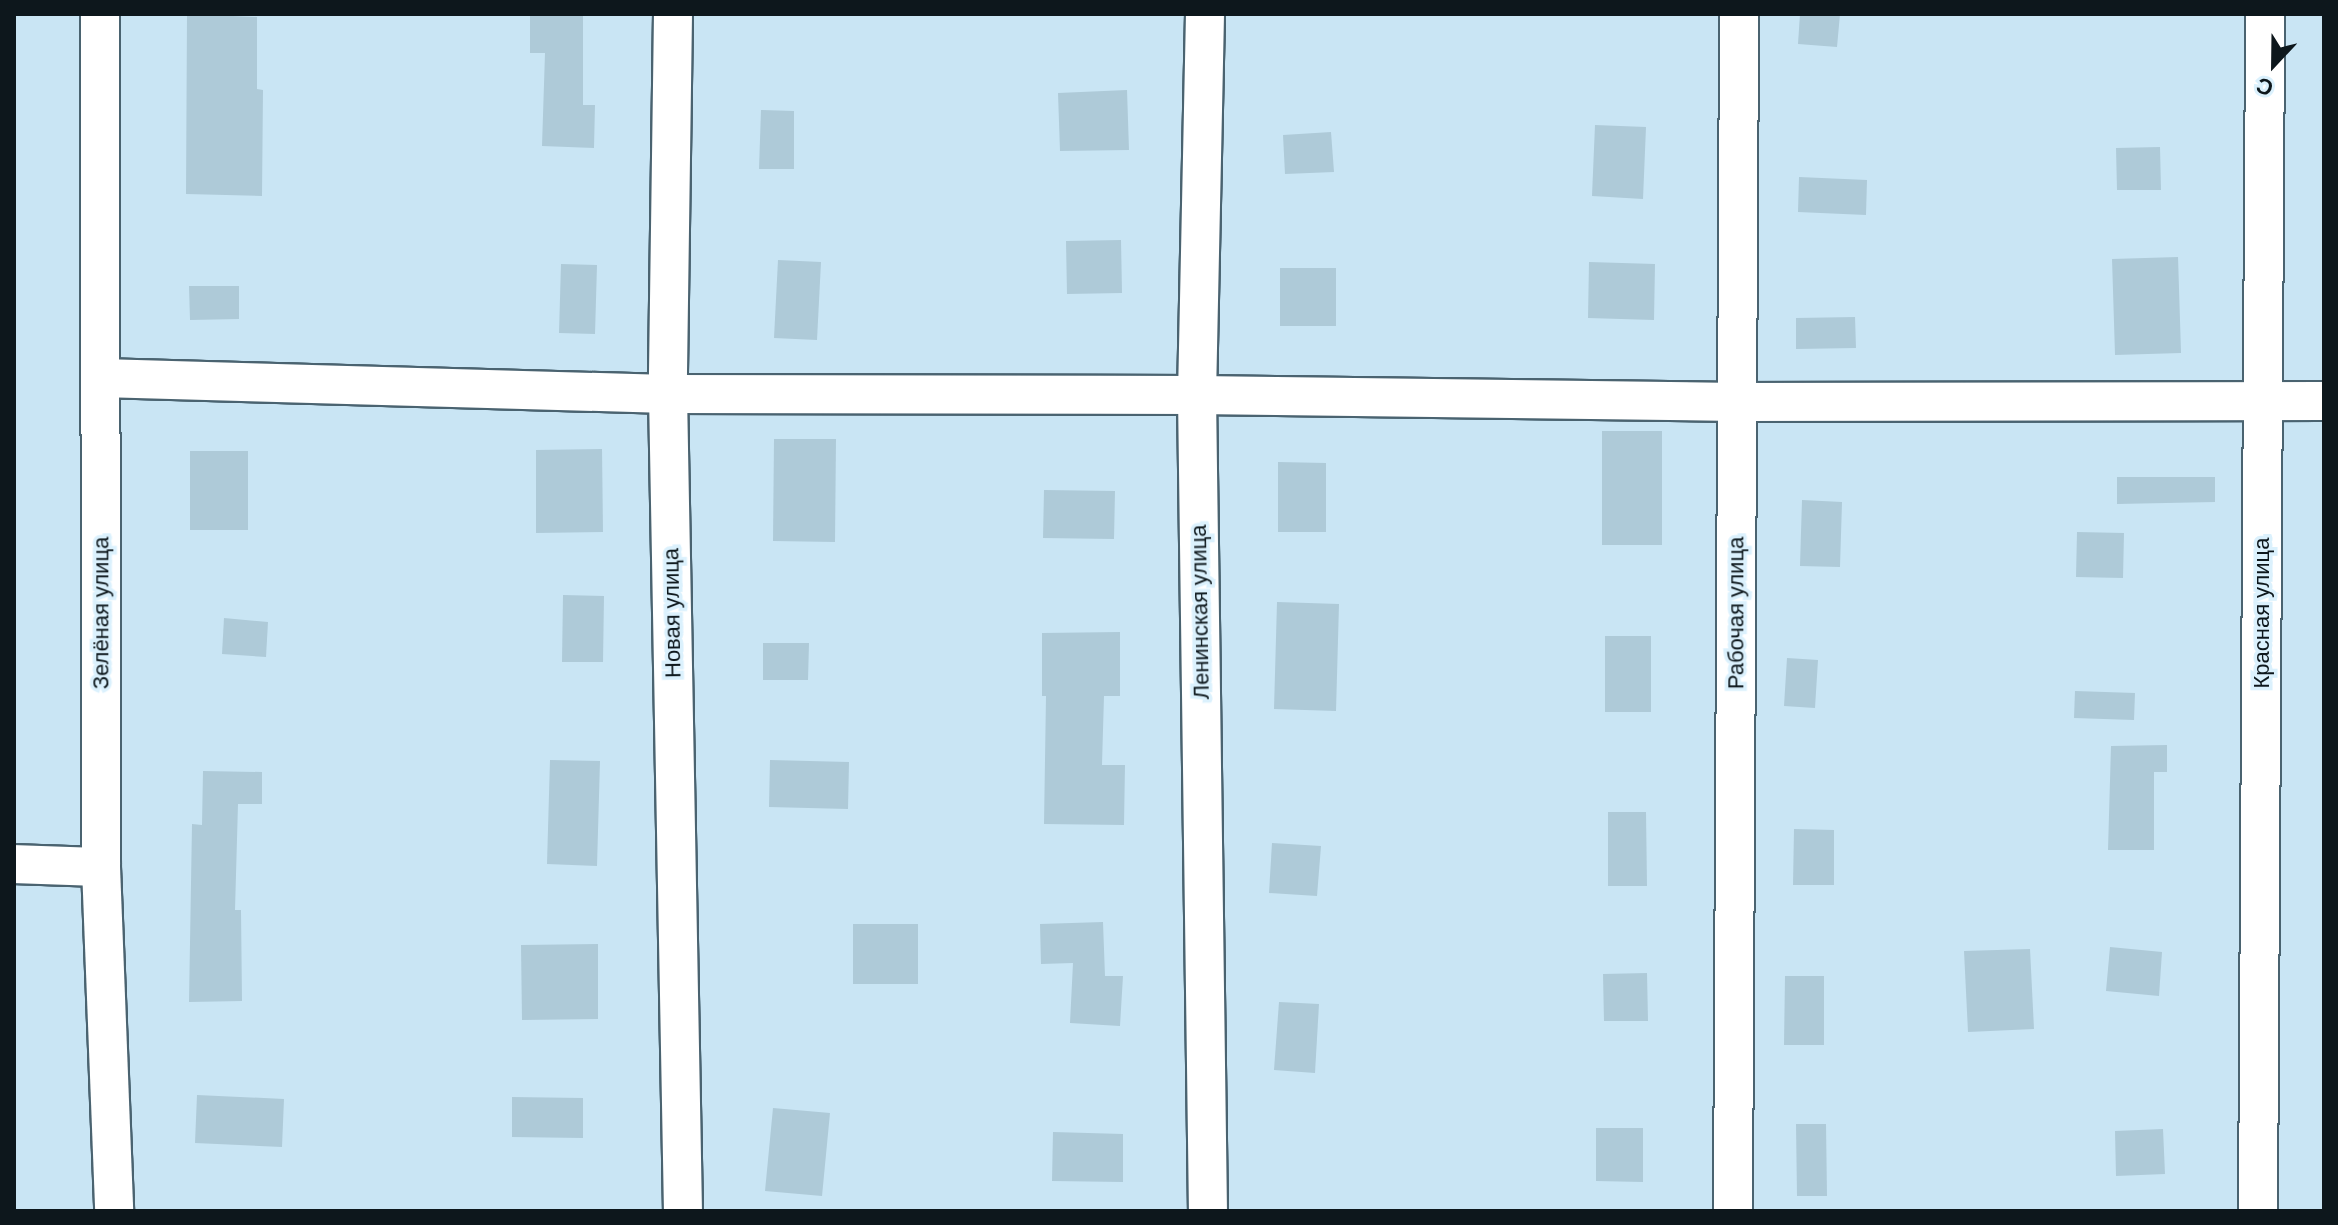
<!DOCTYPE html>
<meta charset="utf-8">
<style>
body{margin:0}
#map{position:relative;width:2338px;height:1225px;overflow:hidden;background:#c9e5f4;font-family:"DM Sans",sans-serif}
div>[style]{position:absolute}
.building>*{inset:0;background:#aecad8}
.roads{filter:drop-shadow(2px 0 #4a6370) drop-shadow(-2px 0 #4a6370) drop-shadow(0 2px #4a6370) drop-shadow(0 -2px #4a6370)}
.street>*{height:38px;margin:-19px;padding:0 19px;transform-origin:19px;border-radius:19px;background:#fff}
span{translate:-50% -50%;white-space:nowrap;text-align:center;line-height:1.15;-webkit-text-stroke:7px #dbf1fd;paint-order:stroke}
.street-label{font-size:22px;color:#0d171c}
.frame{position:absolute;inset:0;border:16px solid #0d171c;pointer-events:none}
.north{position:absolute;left:2234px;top:24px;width:80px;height:80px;-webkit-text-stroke:6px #dbf1fd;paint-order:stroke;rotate:202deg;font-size:22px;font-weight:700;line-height:32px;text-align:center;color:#0d171c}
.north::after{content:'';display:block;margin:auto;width:28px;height:36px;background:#0d171c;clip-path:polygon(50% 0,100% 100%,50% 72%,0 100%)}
</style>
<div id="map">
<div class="building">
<i style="clip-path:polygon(187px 14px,257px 17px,257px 89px,263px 90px,262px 196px,186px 194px)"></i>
<i style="clip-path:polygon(530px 14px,583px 14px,583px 105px,595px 105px,594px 148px,542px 146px,545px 53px,530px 53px)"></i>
<i style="clip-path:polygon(1800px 14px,1840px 14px,1837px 47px,1798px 44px)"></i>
<i style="clip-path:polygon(1127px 90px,1129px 150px,1060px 151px,1058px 93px)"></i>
<i style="clip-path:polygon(761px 110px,794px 111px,794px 169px,759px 169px)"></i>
<i style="clip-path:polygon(1595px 125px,1646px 127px,1643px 199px,1592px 196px)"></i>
<i style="clip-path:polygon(1331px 132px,1334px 172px,1285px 174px,1283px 135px)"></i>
<i style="clip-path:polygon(2160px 147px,2161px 190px,2117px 190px,2116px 148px)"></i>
<i style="clip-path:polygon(1799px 177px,1867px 180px,1866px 215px,1798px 212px)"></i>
<i style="clip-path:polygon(1121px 240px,1122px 293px,1067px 294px,1066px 241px)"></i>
<i style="clip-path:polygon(2178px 257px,2181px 353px,2115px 355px,2112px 259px)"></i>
<i style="clip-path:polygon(778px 260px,821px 262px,817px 340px,774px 338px)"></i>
<i style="clip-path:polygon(1589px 262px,1655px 264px,1654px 320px,1588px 318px)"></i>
<i style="clip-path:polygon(561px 264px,597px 265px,595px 334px,559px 333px)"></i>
<i style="clip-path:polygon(1280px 268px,1336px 268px,1336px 326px,1280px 326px)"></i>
<i style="clip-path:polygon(189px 286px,239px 286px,239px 319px,190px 320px)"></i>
<i style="clip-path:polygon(1855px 317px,1856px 348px,1796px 349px,1796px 318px)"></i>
<i style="clip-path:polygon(1602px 431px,1662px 431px,1662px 545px,1602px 545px)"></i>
<i style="clip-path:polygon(774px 439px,836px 439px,835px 542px,773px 541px)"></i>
<i style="clip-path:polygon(602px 449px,603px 532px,536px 533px,536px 450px)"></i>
<i style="clip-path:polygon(190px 451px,248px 451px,248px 530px,190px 530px)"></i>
<i style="clip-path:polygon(1278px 462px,1326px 463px,1326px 532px,1278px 532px)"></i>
<i style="clip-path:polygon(2117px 477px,2215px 477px,2215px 502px,2117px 504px)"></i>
<i style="clip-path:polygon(1044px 490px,1115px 491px,1114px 539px,1043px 538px)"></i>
<i style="clip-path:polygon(1802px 500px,1842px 502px,1840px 567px,1800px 566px)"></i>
<i style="clip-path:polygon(2077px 532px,2124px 533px,2123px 578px,2076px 577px)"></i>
<i style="clip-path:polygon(563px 595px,604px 596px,603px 662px,562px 662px)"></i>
<i style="clip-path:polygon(1277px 602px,1339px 604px,1336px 711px,1274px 709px)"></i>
<i style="clip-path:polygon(224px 618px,268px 622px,266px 657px,222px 654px)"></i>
<i style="clip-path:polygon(1120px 632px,1120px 696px,1104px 696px,1102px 765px,1125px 765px,1124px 825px,1044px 824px,1046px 696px,1042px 696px,1042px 633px)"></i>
<i style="clip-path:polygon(1605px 636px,1651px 636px,1651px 712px,1605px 712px)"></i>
<i style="clip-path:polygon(763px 643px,809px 643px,808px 680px,763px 680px)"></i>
<i style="clip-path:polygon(1787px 658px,1818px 660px,1815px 708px,1784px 706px)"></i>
<i style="clip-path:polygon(2075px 691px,2135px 693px,2134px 720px,2074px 718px)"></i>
<i style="clip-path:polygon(2167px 745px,2167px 772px,2154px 772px,2154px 850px,2108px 850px,2111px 746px)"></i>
<i style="clip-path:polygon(550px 760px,600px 761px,597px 866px,547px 864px)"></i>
<i style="clip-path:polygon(770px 760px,849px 762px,848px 809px,769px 807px)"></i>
<i style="clip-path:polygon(203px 771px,262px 772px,262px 804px,238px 804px,235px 910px,241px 910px,242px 1001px,189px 1002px,192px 824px,202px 825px)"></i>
<i style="clip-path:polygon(1608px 812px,1646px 812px,1647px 886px,1608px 886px)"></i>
<i style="clip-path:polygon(1794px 829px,1834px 830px,1834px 885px,1793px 885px)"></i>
<i style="clip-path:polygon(1272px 843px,1321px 846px,1317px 896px,1269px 893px)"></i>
<i style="clip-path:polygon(1103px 922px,1105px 976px,1123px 976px,1120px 1026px,1070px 1023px,1073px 963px,1041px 964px,1040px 924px)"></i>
<i style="clip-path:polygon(853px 924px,918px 924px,918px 984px,853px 984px)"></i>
<i style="clip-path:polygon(598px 944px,598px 1019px,522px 1020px,521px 945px)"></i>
<i style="clip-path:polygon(2110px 947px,2162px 952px,2159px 996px,2106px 991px)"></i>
<i style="clip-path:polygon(2030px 949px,2034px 1029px,1968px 1032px,1964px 951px)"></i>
<i style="clip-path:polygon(1647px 973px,1648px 1021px,1604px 1021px,1603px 974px)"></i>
<i style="clip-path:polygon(1785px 976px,1824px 976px,1824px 1045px,1784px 1045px)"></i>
<i style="clip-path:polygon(1279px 1002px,1319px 1004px,1315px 1073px,1274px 1070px)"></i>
<i style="clip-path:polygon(197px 1095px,284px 1099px,282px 1147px,195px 1143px)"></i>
<i style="clip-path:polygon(512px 1097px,583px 1098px,583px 1138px,512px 1137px)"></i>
<i style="clip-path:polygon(773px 1108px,830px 1113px,822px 1196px,765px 1191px)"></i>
<i style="clip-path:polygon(1796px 1124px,1826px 1124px,1827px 1196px,1797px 1196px)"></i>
<i style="clip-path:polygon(1596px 1128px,1643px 1128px,1643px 1182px,1596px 1181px)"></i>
<i style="clip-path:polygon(2163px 1129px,2165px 1174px,2116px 1176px,2115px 1131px)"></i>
<i style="clip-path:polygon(1053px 1132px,1123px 1134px,1123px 1182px,1052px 1181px)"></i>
</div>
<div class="roads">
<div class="street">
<i style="left:100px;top:14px;width:853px;rotate:89.93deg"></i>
<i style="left:101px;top:867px;width:344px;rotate:87.8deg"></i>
<i style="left:673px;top:14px;width:380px;rotate:90.8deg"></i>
<i style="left:668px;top:394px;width:817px;rotate:88.95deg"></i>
<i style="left:1205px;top:14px;width:381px;rotate:91.2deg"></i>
<i style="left:1197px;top:395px;width:816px;rotate:89.23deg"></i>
<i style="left:101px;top:378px;width:567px;rotate:1.62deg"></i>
<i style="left:668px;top:394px;width:529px;rotate:0.11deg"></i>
<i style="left:1197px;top:395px;width:541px;rotate:0.74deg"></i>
<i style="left:1738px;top:402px;width:586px;rotate:-0.1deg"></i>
<i style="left:14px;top:864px;width:87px;rotate:2deg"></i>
<i style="left:1733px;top:1211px;width:1197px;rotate:-89.71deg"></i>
<i style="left:2258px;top:1211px;width:1197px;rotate:-89.66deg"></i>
</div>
</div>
<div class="street-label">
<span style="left:1200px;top:612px;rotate:-91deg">Ленинская улица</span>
<span style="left:101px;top:613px;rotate:-90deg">Зелёная улица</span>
<span style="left:672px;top:613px;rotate:-91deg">Новая улица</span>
<span style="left:1736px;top:613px;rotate:-90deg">Рабочая улица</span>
<span style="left:2262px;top:613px;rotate:-90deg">Красная улица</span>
</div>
<div class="frame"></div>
<div class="north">С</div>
</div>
